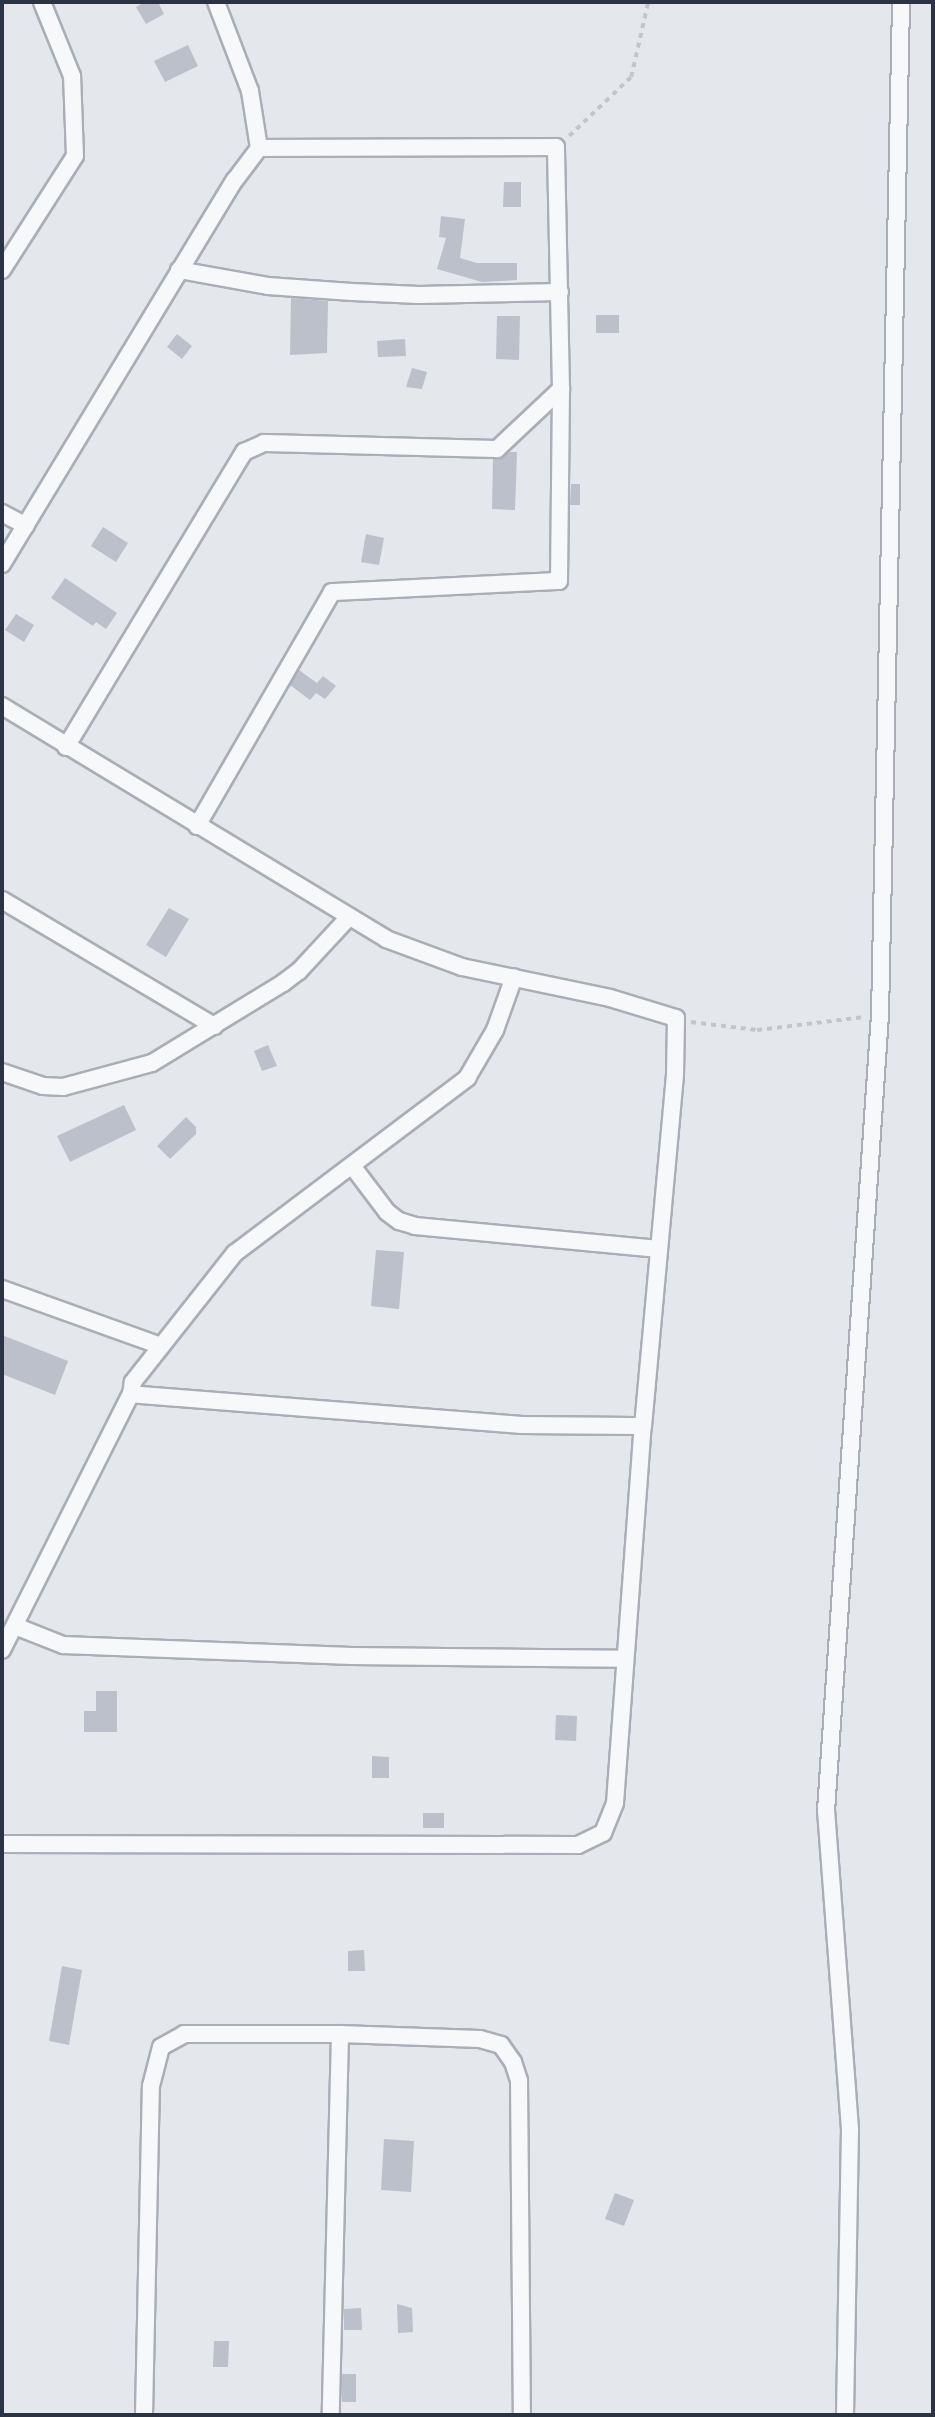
<!DOCTYPE html>
<style>
body{margin:0}
#map{position:relative;width:935px;height:2417px;overflow:hidden;background:#e4e7ec;font-family:Jost,sans-serif}
div>[style]{position:absolute}
.building>*{inset:0;background:#bbc0ca}
.path>*{height:3.5px;margin-top:-1.75px;transform-origin:0;background:repeating-linear-gradient(90deg,#c2c5cb 0 5px,transparent 0 10px)}
.roads{filter:drop-shadow(2px 0 #a9aeb7) drop-shadow(-2px 0 #a9aeb7) drop-shadow(0 2px #a9aeb7) drop-shadow(0 -2px #a9aeb7)}
.street>*{height:16px;margin:-8px;padding:0 8px;transform-origin:8px;border-radius:8px;background:#f7f8fa}
span{translate:-50% -50%;white-space:nowrap;text-align:center;line-height:1.15;-webkit-text-stroke:5px #f4f6f9;paint-order:stroke}
.frame{position:absolute;inset:0;border:4px solid #2b3445;pointer-events:none}
</style>
<div id="map">
<div class="building">
<i style="clip-path:polygon(145px 2px,158px 2px,164px 14px,146px 24px,136px 7px)"></i>
<i style="clip-path:polygon(188px 45px,198px 66px,165px 82px,154px 61px)"></i>
<i style="clip-path:polygon(504px 182px,521px 182px,521px 207px,503px 207px)"></i>
<i style="clip-path:polygon(441px 216px,465px 219px,460px 258px,477px 263px,517px 263px,517px 280px,482px 282px,437px 269px,446px 238px,439px 237px)"></i>
<i style="clip-path:polygon(291px 298px,328px 301px,327px 353px,290px 355px)"></i>
<i style="clip-path:polygon(596px 315px,619px 315px,619px 333px,596px 333px)"></i>
<i style="clip-path:polygon(497px 316px,520px 316px,519px 360px,496px 359px)"></i>
<i style="clip-path:polygon(177px 334px,192px 346px,182px 359px,167px 347px)"></i>
<i style="clip-path:polygon(405px 339px,406px 356px,378px 357px,377px 341px)"></i>
<i style="clip-path:polygon(412px 368px,427px 372px,422px 389px,406px 387px)"></i>
<i style="clip-path:polygon(509px 452px,517px 452px,515px 510px,492px 509px,493px 459px)"></i>
<i style="clip-path:polygon(571px 484px,580px 484px,580px 505px,570px 505px)"></i>
<i style="clip-path:polygon(103px 527px,128px 543px,116px 562px,91px 546px)"></i>
<i style="clip-path:polygon(366px 534px,384px 538px,379px 565px,361px 562px)"></i>
<i style="clip-path:polygon(65px 578px,117px 613px,106px 629px,96px 622px,93px 626px,51px 598px)"></i>
<i style="clip-path:polygon(16px 614px,34px 625px,24px 642px,5px 630px)"></i>
<i style="clip-path:polygon(299px 670px,317px 683px,323px 676px,336px 686px,325px 699px,316px 693px,310px 700px,290px 685px)"></i>
<i style="clip-path:polygon(169px 908px,189px 919px,166px 957px,146px 945px)"></i>
<i style="clip-path:polygon(268px 1045px,277px 1066px,262px 1071px,254px 1051px)"></i>
<i style="clip-path:polygon(124px 1105px,136px 1130px,70px 1162px,57px 1136px)"></i>
<i style="clip-path:polygon(186px 1117px,196px 1127px,196px 1134px,170px 1159px,157px 1146px)"></i>
<i style="clip-path:polygon(376px 1250px,404px 1252px,399px 1309px,371px 1306px)"></i>
<i style="clip-path:polygon(2px 1335px,68px 1361px,55px 1395px,2px 1374px)"></i>
<i style="clip-path:polygon(96px 1691px,117px 1691px,117px 1732px,84px 1732px,84px 1711px,96px 1711px)"></i>
<i style="clip-path:polygon(556px 1715px,577px 1716px,576px 1741px,555px 1740px)"></i>
<i style="clip-path:polygon(372px 1756px,389px 1757px,389px 1778px,372px 1778px)"></i>
<i style="clip-path:polygon(423px 1813px,444px 1813px,444px 1828px,423px 1828px)"></i>
<i style="clip-path:polygon(364px 1950px,365px 1971px,348px 1971px,348px 1951px)"></i>
<i style="clip-path:polygon(62px 1966px,82px 1970px,69px 2045px,49px 2041px)"></i>
<i style="clip-path:polygon(384px 2139px,414px 2141px,411px 2192px,381px 2190px)"></i>
<i style="clip-path:polygon(615px 2193px,634px 2200px,624px 2226px,605px 2219px)"></i>
<i style="clip-path:polygon(397px 2304px,412px 2308px,413px 2332px,398px 2333px)"></i>
<i style="clip-path:polygon(361px 2308px,362px 2330px,344px 2330px,344px 2309px)"></i>
<i style="clip-path:polygon(214px 2341px,229px 2341px,228px 2367px,213px 2367px)"></i>
<i style="clip-path:polygon(342px 2374px,356px 2374px,356px 2402px,342px 2402px)"></i>
</div>
<div class="path">
<i style="left:569px;top:136px;width:86px;rotate:-43.6deg"></i>
<i style="left:631px;top:77px;width:77px;rotate:-77.2deg"></i>
<i style="left:691px;top:1022px;width:66px;rotate:6.9deg"></i>
<i style="left:757px;top:1030px;width:108px;rotate:-6.9deg"></i>
</div>
<div class="roads">
<div class="street">
<i style="left:2px;top:270px;width:135px;rotate:-57.4deg"></i>
<i style="left:75px;top:156px;width:80px;rotate:-92.1deg"></i>
<i style="left:72px;top:76px;width:80px;rotate:-112.1deg"></i>
<i style="left:179px;top:270px;width:90px;rotate:10.2deg"></i>
<i style="left:268px;top:286px;width:84px;rotate:4.1deg"></i>
<i style="left:352px;top:292px;width:67px;rotate:2.6deg"></i>
<i style="left:419px;top:295px;width:141px;rotate:-1.2deg"></i>
<i style="left:2px;top:513px;width:27px;rotate:28deg"></i>
<i style="left:2px;top:564px;width:449px;rotate:-58.8deg"></i>
<i style="left:235px;top:180px;width:40px;rotate:-53deg"></i>
<i style="left:259px;top:148px;width:58px;rotate:-99deg"></i>
<i style="left:250px;top:91px;width:95px;rotate:-110.9deg"></i>
<i style="left:2px;top:706px;width:449px;rotate:31.2deg"></i>
<i style="left:386px;top:939px;width:81px;rotate:20.2deg"></i>
<i style="left:462px;top:967px;width:151px;rotate:11.8deg"></i>
<i style="left:610px;top:998px;width:69px;rotate:16.9deg"></i>
<i style="left:676px;top:1018px;width:57px;rotate:91deg"></i>
<i style="left:675px;top:1075px;width:352px;rotate:95.2deg"></i>
<i style="left:66px;top:747px;width:345px;rotate:-58.9deg"></i>
<i style="left:244px;top:452px;width:22px;rotate:-24deg"></i>
<i style="left:264px;top:443px;width:233px;rotate:1.5deg"></i>
<i style="left:497px;top:449px;width:88px;rotate:-43.2deg"></i>
<i style="left:197px;top:826px;width:270px;rotate:-60deg"></i>
<i style="left:332px;top:592px;width:227px;rotate:-2.8deg"></i>
<i style="left:559px;top:581px;width:192px;rotate:-89.4deg"></i>
<i style="left:561px;top:389px;width:242px;rotate:-91.2deg"></i>
<i style="left:556px;top:147px;width:297px;rotate:179.8deg"></i>
<i style="left:2px;top:900px;width:247px;rotate:30.7deg"></i>
<i style="left:2px;top:1072px;width:43px;rotate:18.9deg"></i>
<i style="left:43px;top:1086px;width:20px;rotate:3deg"></i>
<i style="left:63px;top:1087px;width:92px;rotate:-15.1deg"></i>
<i style="left:152px;top:1063px;width:153px;rotate:-31.4deg"></i>
<i style="left:283px;top:983px;width:20px;rotate:-37deg"></i>
<i style="left:299px;top:971px;width:74px;rotate:-47.2deg"></i>
<i style="left:353px;top:1167px;width:56px;rotate:52.9deg"></i>
<i style="left:387px;top:1212px;width:15px;rotate:37deg"></i>
<i style="left:399px;top:1221px;width:17px;rotate:17deg"></i>
<i style="left:415px;top:1226px;width:245px;rotate:5.4deg"></i>
<i style="left:2px;top:1289px;width:169px;rotate:19.7deg"></i>
<i style="left:15px;top:1626px;width:52px;rotate:21.6deg"></i>
<i style="left:63px;top:1645px;width:289px;rotate:2.2deg"></i>
<i style="left:352px;top:1656px;width:273px;rotate:0.6deg"></i>
<i style="left:2px;top:1650px;width:287px;rotate:-63.3deg"></i>
<i style="left:131px;top:1394px;width:12px;rotate:-81deg"></i>
<i style="left:133px;top:1382px;width:164px;rotate:-51.7deg"></i>
<i style="left:235px;top:1253px;width:291px;rotate:-37deg"></i>
<i style="left:467px;top:1078px;width:56px;rotate:-59.7deg"></i>
<i style="left:495px;top:1030px;width:56px;rotate:-70.3deg"></i>
<i style="left:2px;top:1844px;width:576px;rotate:0.1deg"></i>
<i style="left:578px;top:1845px;width:28px;rotate:-26deg"></i>
<i style="left:603px;top:1833px;width:32px;rotate:-68deg"></i>
<i style="left:615px;top:1803px;width:378px;rotate:-85.8deg"></i>
<i style="left:643px;top:1426px;width:121px;rotate:-179.5deg"></i>
<i style="left:522px;top:1425px;width:392px;rotate:-175.5deg"></i>
<i style="left:340px;top:2034px;width:140px;rotate:2deg"></i>
<i style="left:480px;top:2039px;width:22px;rotate:16deg"></i>
<i style="left:501px;top:2045px;width:21px;rotate:55deg"></i>
<i style="left:513px;top:2062px;width:20px;rotate:72deg"></i>
<i style="left:519px;top:2081px;width:334px;rotate:89.5deg"></i>
<i style="left:144px;top:2415px;width:329px;rotate:-88.8deg"></i>
<i style="left:151px;top:2086px;width:40px;rotate:-75.6deg"></i>
<i style="left:161px;top:2047px;width:26px;rotate:-29deg"></i>
<i style="left:184px;top:2034px;width:156px"></i>
<i style="left:340px;top:2034px;width:381px;rotate:91.4deg"></i>
<i style="left:845px;top:2415px;width:286px;rotate:-89deg"></i>
<i style="left:850px;top:2129px;width:319px;rotate:-94.3deg"></i>
<i style="left:826px;top:1811px;width:798px;rotate:-86.12deg"></i>
<i style="left:880px;top:1015px;width:1013px;rotate:-88.81deg"></i>
</div>
</div>
<div class="frame"></div>
</div>
